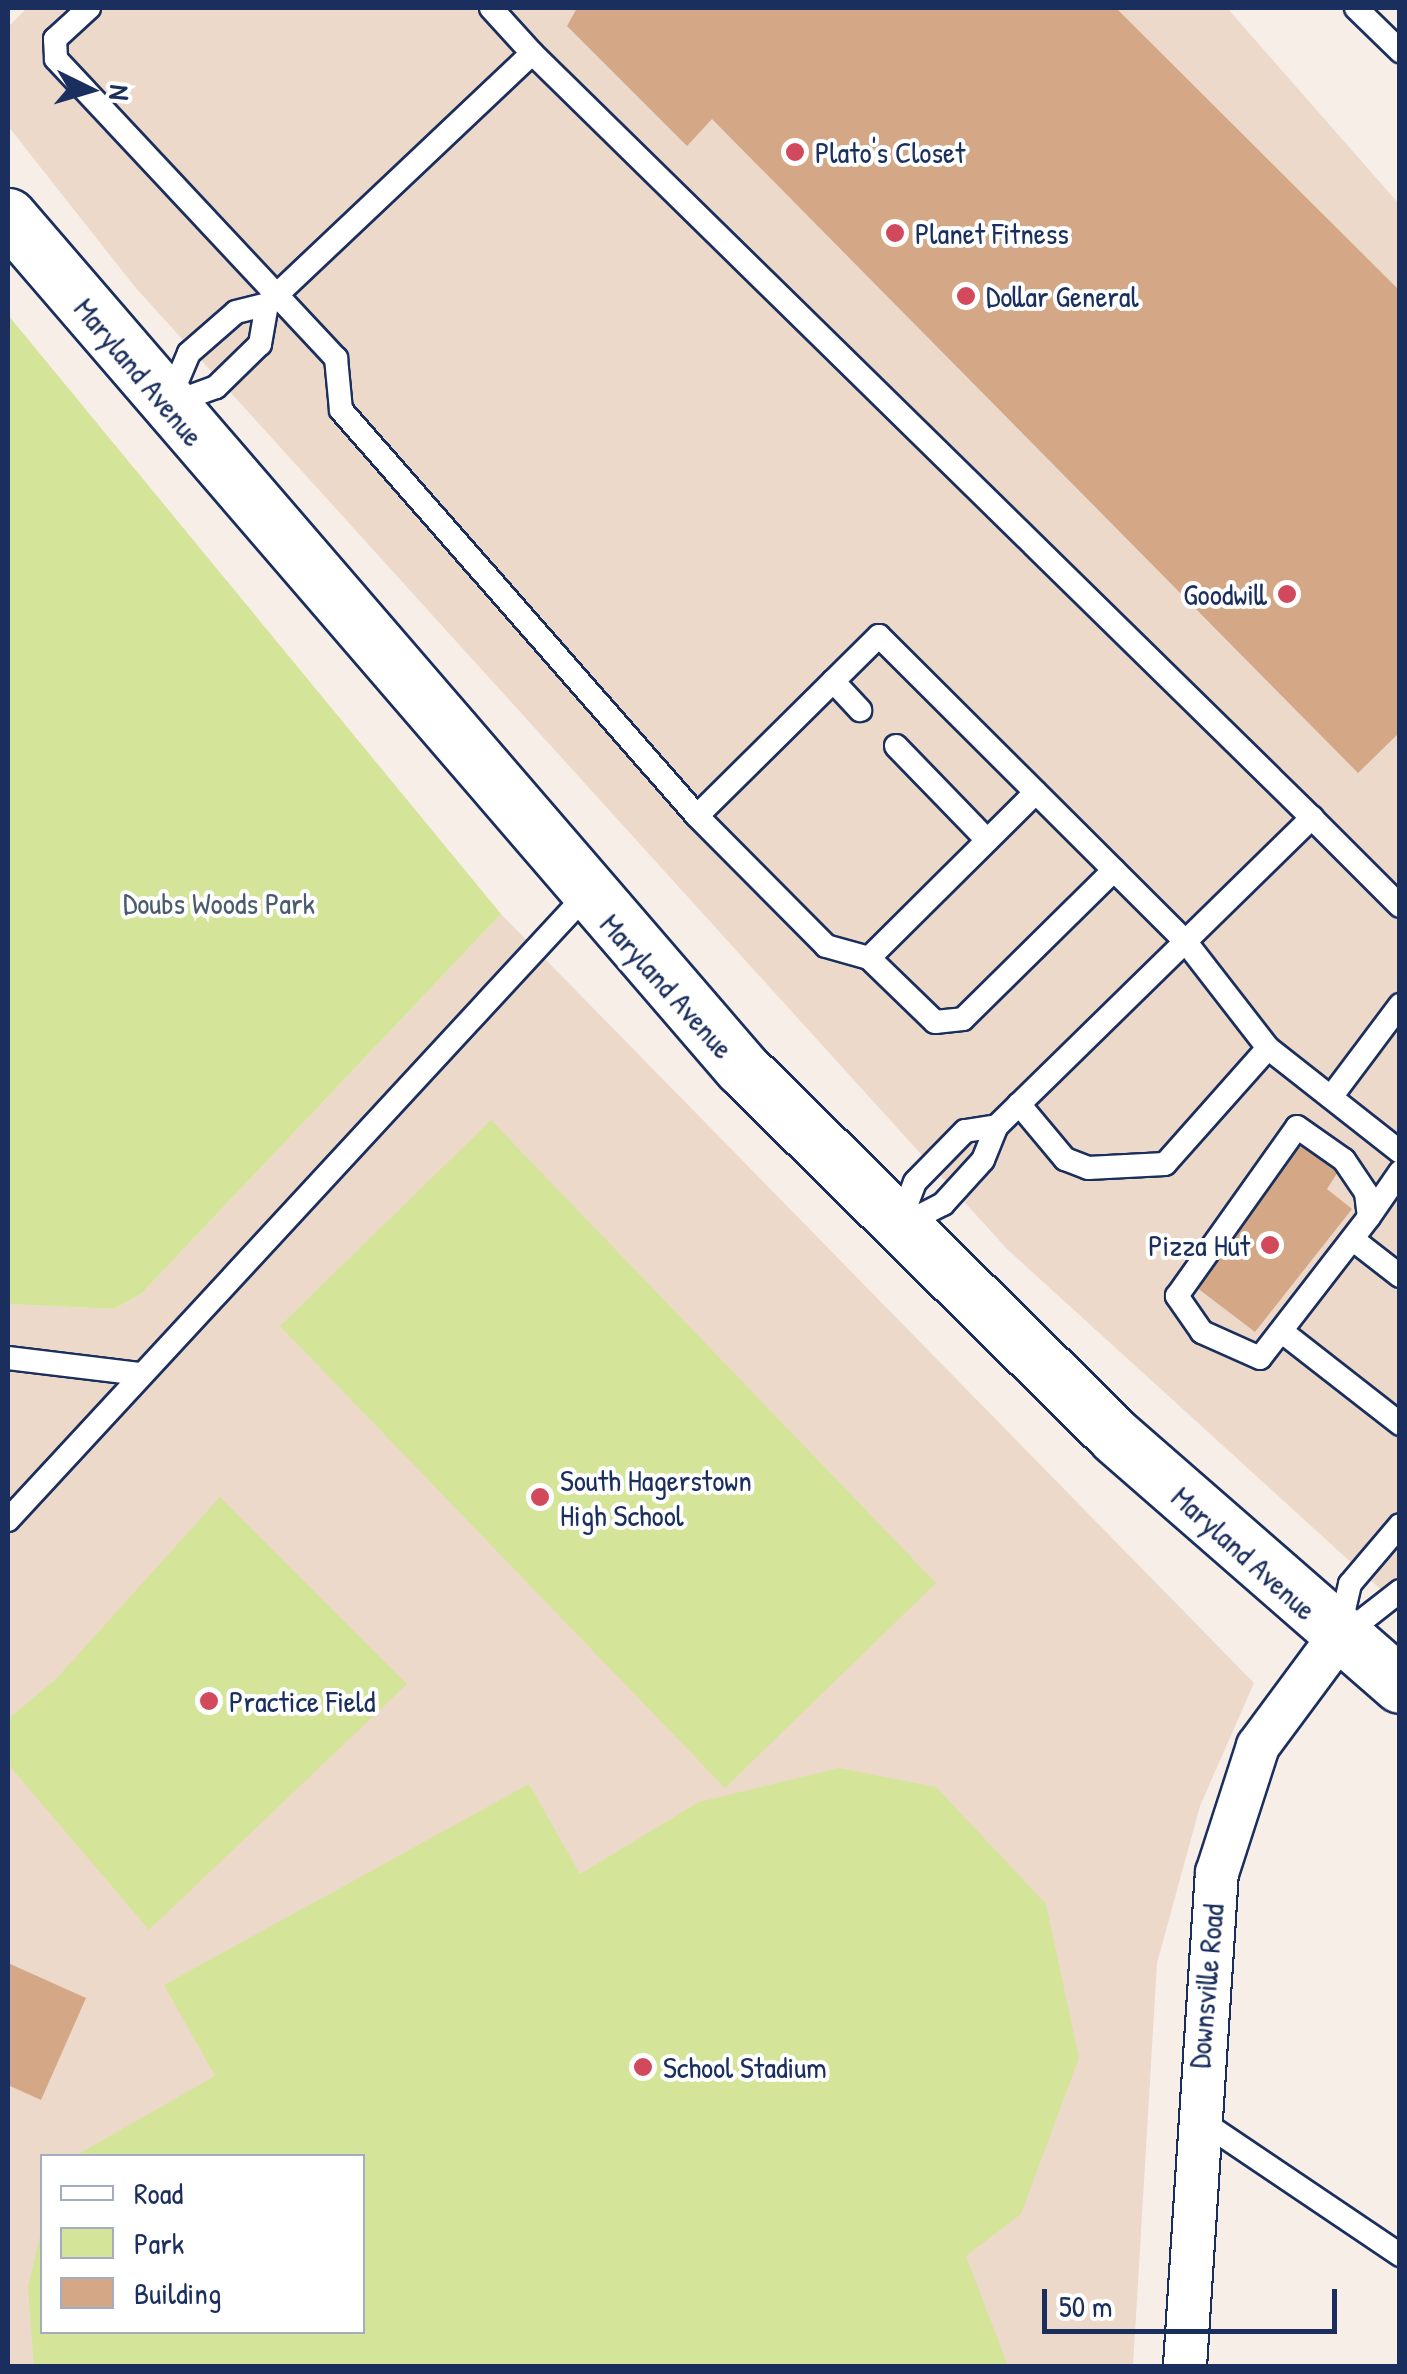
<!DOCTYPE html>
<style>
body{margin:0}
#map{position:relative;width:1407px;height:2374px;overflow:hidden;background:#f6eee7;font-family:"Patrick Hand",sans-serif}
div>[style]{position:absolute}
.built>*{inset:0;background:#ecd9ca}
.green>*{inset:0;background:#d4e599}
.building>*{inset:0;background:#d4a886}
.roads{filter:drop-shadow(2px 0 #1b2f5e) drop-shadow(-2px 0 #1b2f5e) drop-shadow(0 2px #1b2f5e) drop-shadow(0 -2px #1b2f5e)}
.service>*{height:22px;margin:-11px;padding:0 11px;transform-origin:11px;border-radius:11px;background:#fff}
.minor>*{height:42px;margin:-21px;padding:0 21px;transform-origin:21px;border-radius:21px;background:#fff}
.secondary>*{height:55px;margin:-27.5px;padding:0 27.5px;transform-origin:27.5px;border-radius:27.5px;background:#fff}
.dots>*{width:28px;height:28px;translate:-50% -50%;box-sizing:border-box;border:5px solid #fff;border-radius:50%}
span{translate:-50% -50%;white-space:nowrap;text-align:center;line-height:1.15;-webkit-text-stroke:8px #fff;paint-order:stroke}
.poi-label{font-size:30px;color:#1b2f5e}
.left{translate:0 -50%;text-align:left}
.right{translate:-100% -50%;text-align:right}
.street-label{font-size:30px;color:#1b2f5e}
.park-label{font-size:30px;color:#495c6d}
.frame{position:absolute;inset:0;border:10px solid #1b2f5e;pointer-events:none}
.legend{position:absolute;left:40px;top:2154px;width:325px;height:180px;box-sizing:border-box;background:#fff;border:2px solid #a4acbf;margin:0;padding:12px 18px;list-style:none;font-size:30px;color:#1b2f5e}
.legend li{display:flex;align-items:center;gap:20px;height:50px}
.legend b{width:50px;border:2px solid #a4acbf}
.north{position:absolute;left:40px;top:40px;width:100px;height:100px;-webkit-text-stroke:8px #fff;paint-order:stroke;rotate:95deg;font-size:28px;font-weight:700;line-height:40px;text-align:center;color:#1b2f5e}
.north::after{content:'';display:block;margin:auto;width:35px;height:45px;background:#1b2f5e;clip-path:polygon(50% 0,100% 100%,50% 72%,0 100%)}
.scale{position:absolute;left:1042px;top:2289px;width:295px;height:45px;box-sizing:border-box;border:5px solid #1b2f5e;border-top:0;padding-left:12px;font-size:30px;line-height:35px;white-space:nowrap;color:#1b2f5e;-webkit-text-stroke:8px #fff;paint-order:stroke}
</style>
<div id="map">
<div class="built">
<i style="clip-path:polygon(27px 8px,1227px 8px,1399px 204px,1399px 1606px,1007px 1249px,135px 287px,8px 126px,8px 27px)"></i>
<i style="clip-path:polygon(evenodd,501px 914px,1254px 1683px,1200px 1806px,1157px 1963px,1133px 2366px,8px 2366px,8px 1304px,114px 1309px,141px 1294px,501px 914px,42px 2156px,362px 2156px,362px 2332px,42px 2332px,42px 2156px)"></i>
</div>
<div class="green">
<i style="clip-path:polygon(8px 315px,501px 914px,141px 1294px,114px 1309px,8px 1304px)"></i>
<i style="clip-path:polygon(491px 1120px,936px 1583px,725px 1788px,280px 1326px)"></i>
<i style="clip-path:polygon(220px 1497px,407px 1684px,149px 1930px,8px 1764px,8px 1719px,56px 1679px)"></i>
<i style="clip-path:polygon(839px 1768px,936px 1787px,1046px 1904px,1079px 2058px,1021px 2214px,966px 2256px,1008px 2366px,34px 2366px,28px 2287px,42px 2227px,42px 2332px,362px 2332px,362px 2156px,75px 2156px,215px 2076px,164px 1985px,529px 1784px,580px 1874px,699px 1802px)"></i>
</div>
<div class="building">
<i style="clip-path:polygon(577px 8px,1116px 8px,1400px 291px,1400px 732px,1358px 773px,712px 119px,687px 146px,567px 26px)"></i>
<i style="clip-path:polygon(1300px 1133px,1341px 1167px,1327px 1189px,1352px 1209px,1255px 1332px,1188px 1281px)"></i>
<i style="clip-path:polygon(8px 1963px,86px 1998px,41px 2100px,8px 2085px)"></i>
</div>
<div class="roads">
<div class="service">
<i style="left:89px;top:8px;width:46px;rotate:137.6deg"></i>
<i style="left:55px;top:39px;width:20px;rotate:87deg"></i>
<i style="left:56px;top:59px;width:410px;rotate:46.9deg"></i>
<i style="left:336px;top:358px;width:52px;rotate:84.5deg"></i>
<i style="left:341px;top:410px;width:540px;rotate:48.75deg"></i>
<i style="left:697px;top:816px;width:183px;rotate:45.2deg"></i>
<i style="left:826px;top:946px;width:45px;rotate:15.6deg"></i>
<i style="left:869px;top:958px;width:235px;rotate:-44.8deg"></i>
<i style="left:491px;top:8px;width:61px;rotate:47.7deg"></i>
<i style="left:1356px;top:8px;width:62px;rotate:44.3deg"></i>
<i style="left:267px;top:304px;width:41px;rotate:99.9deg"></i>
<i style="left:260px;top:344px;width:62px;rotate:135.7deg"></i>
<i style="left:216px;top:387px;width:52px;rotate:159.8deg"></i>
<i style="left:167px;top:405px;width:56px;rotate:-67.1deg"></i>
<i style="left:189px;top:353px;width:62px;rotate:-41.1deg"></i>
<i style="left:236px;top:312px;width:32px;rotate:-14deg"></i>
<i style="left:267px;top:304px;width:365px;rotate:-43.4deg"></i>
<i style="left:532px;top:53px;width:1093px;rotate:44.44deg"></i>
<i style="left:833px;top:681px;width:40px;rotate:47deg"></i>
<i style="left:896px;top:746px;width:131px;rotate:45.9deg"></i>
<i style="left:697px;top:816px;width:256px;rotate:-44.7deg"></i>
<i style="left:879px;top:636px;width:432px;rotate:44.9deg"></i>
<i style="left:1185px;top:941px;width:135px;rotate:52.2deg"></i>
<i style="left:869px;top:958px;width:92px;rotate:44.1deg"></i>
<i style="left:935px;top:1022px;width:28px;rotate:-6deg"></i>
<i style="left:963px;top:1019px;width:212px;rotate:-44.6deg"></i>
<i style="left:1331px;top:1097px;width:115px;rotate:-53.1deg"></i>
<i style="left:1019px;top:1104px;width:72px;rotate:50.1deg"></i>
<i style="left:1065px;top:1159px;width:25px;rotate:21deg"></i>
<i style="left:1088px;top:1168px;width:77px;rotate:-3deg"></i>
<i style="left:1165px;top:1164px;width:155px;rotate:-48.4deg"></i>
<i style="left:1268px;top:1048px;width:168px;rotate:38.2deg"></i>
<i style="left:997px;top:1126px;width:32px;rotate:171deg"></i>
<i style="left:965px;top:1131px;width:71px;rotate:134.4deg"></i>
<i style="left:915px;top:1182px;width:48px;rotate:110.7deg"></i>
<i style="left:898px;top:1227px;width:51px;rotate:-27.1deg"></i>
<i style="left:943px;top:1204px;width:59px;rotate:-47.7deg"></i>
<i style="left:983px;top:1160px;width:37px;rotate:-68deg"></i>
<i style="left:997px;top:1126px;width:441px;rotate:-44.4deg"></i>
<i style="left:1312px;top:818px;width:124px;rotate:45deg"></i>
<i style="left:1297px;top:1127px;width:57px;rotate:35.1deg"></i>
<i style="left:1344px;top:1160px;width:40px;rotate:56deg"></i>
<i style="left:1366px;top:1193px;width:24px;rotate:83deg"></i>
<i style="left:1369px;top:1217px;width:178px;rotate:127.7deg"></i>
<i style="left:1260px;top:1358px;width:64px;rotate:-155.9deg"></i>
<i style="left:1202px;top:1332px;width:44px;rotate:-124.8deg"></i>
<i style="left:1177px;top:1296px;width:207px;rotate:-54.6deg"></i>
<i style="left:1369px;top:1217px;width:55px;rotate:-55.4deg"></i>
<i style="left:1355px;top:1241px;width:57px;rotate:37.9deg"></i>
<i style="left:1285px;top:1334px;width:146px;rotate:38deg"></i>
<i style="left:8px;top:1358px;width:134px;rotate:6.9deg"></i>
<i style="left:8px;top:1520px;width:850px;rotate:-47.24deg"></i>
<i style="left:1340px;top:1627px;width:44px;rotate:-76.9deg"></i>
<i style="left:1350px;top:1584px;width:77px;rotate:-49.7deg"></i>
<i style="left:1345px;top:1634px;width:70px;rotate:-38deg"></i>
<i style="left:1197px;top:2118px;width:245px;rotate:34deg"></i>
</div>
<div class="minor">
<i style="left:1185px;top:2366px;width:494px;rotate:-86.3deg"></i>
<i style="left:1217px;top:1873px;width:133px;rotate:-72.1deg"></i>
<i style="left:1258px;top:1746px;width:134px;rotate:-53.5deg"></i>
</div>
<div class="secondary">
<i style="left:8px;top:216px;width:1125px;rotate:49.26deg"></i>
<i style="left:742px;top:1068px;width:525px;rotate:44.61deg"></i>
<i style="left:1116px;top:1437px;width:377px;rotate:41.1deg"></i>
</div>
</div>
<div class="dots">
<i style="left:795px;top:152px;background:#d1495b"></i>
<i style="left:895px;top:233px;background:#d1495b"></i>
<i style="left:966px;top:296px;background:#d1495b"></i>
<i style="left:1287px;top:594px;background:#d1495b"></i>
<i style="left:1270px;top:1245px;background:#d1495b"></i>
<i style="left:540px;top:1497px;background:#d1495b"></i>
<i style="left:209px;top:1701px;background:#d1495b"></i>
<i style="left:643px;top:2067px;background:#d1495b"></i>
</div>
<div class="poi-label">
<span class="left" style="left:815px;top:152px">Plato's Closet</span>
<span class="left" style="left:915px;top:233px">Planet Fitness</span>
<span class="left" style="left:986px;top:296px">Dollar General</span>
<span class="right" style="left:1267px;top:594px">Goodwill</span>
<span class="right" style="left:1250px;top:1245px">Pizza Hut</span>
<span class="left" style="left:560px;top:1497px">South Hagerstown<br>High School</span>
<span class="left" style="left:229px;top:1701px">Practice Field</span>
<span class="left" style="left:663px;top:2067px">School Stadium</span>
</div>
<div class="street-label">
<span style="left:139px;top:372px;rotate:50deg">Maryland Avenue</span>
<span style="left:667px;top:986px;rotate:48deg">Maryland Avenue</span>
<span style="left:1244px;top:1553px;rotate:42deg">Maryland Avenue</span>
<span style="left:1206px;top:1986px;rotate:-85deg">Downsville Road</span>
</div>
<div class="park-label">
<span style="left:219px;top:903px">Doubs Woods Park</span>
</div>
<div class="frame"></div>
<ul class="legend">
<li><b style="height:12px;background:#fff"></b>Road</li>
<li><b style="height:28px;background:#d4e599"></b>Park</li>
<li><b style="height:28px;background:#d4a886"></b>Building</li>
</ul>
<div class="north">N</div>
<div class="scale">50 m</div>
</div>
